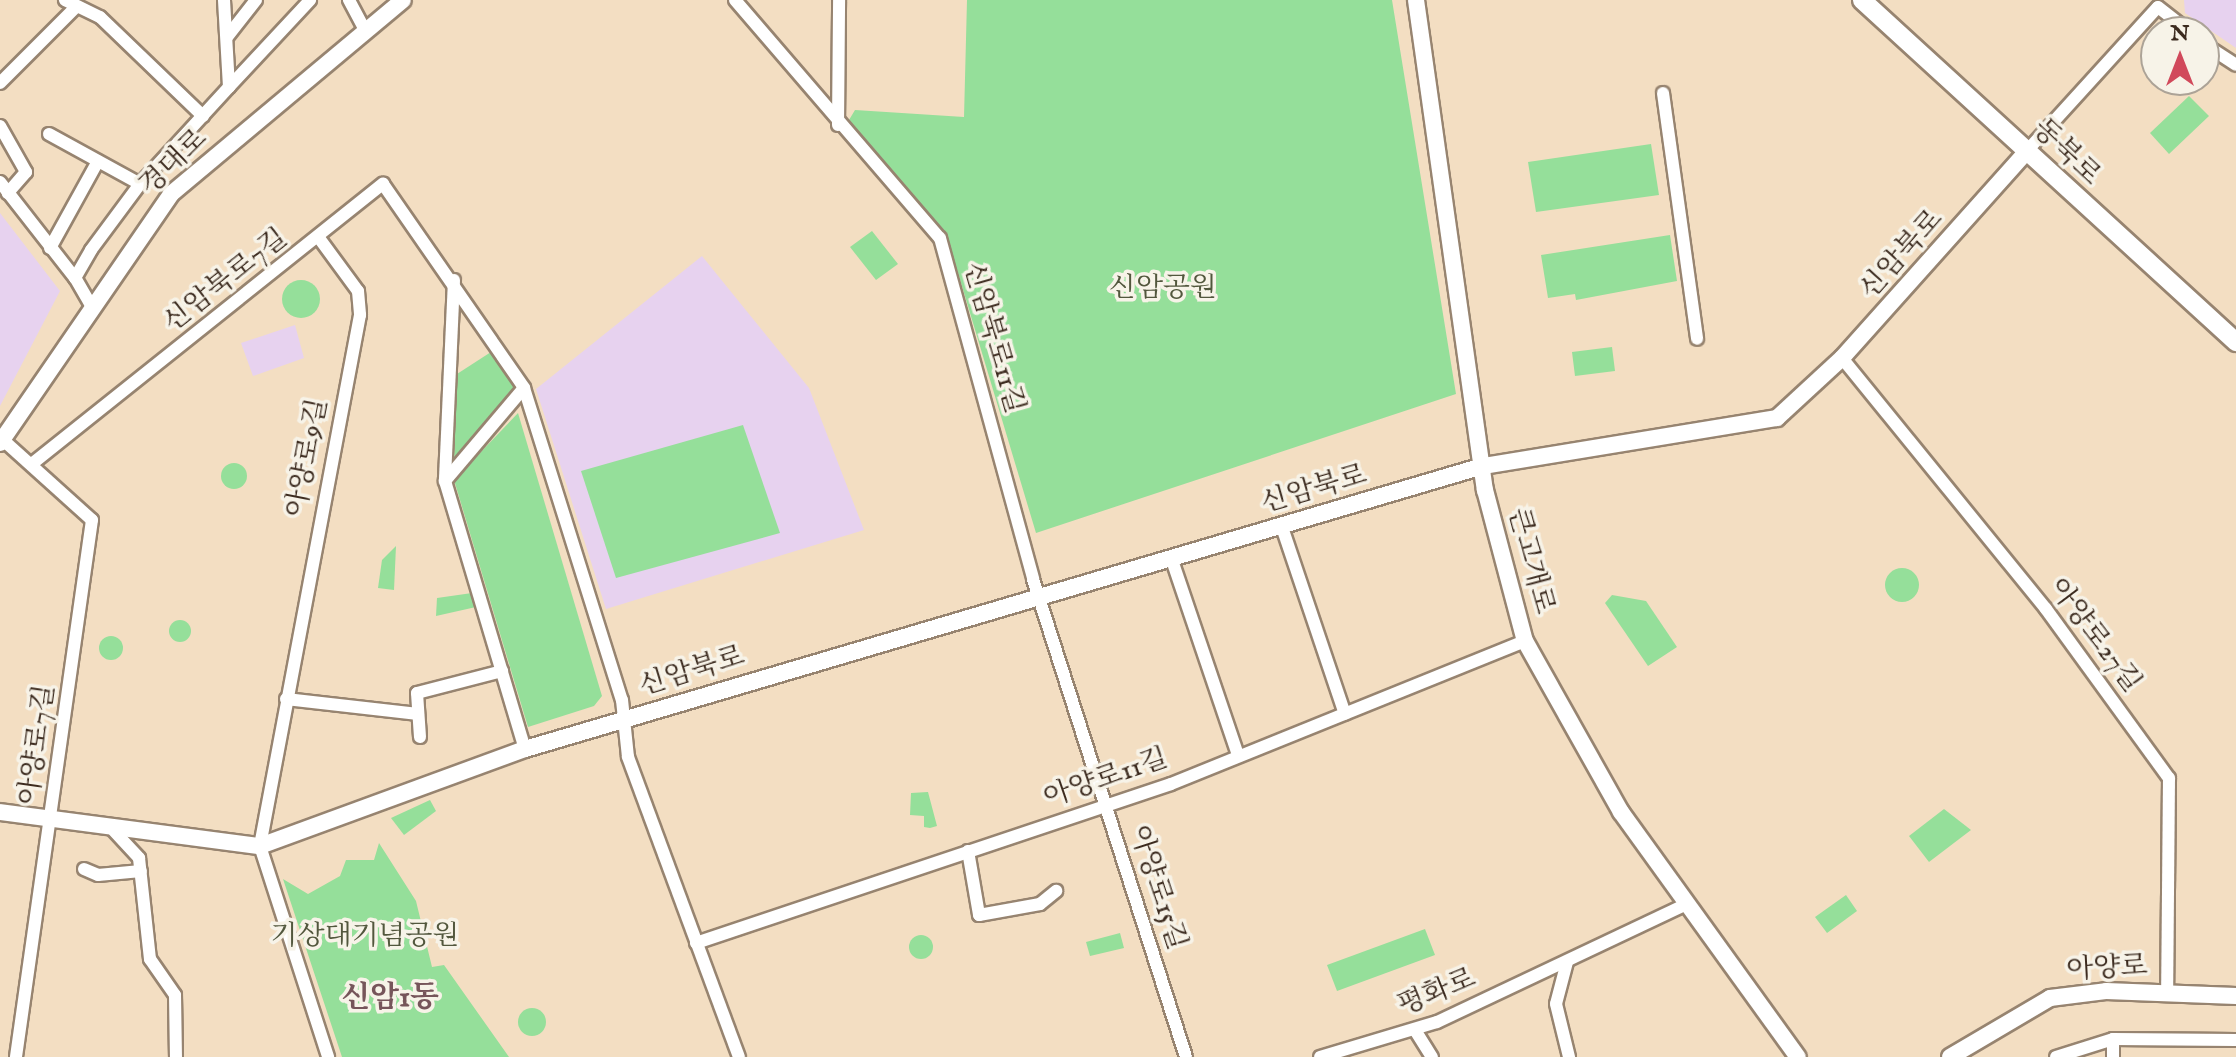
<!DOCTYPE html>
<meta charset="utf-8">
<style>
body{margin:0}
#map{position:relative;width:2236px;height:1057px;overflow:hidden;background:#f3dec2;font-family:"IM FELL English","Noto Serif KR",serif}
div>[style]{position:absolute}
.built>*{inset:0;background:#e7d2ef}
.green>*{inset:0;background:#95df9a}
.round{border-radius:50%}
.roads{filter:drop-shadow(2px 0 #978470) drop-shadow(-2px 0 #978470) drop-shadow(0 2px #978470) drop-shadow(0 -2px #978470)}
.street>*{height:12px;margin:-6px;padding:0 6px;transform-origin:6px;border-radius:6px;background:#fff}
.secondary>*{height:16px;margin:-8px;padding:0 8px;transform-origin:8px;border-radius:8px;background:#fff}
.primary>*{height:18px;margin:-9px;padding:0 9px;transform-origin:9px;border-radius:9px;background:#fff}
span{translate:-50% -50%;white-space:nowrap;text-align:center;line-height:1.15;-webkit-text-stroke:7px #f7f3e8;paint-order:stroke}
.street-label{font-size:28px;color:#3b2a1e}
.park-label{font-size:28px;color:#52573d}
.neighbourhood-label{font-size:30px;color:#76555a;font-weight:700}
.north{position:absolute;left:2140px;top:16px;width:80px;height:80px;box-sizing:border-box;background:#f7f3e8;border:2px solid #aca397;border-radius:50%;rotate:0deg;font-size:22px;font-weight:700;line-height:32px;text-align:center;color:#3b2a1e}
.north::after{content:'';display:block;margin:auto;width:28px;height:36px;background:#d1495b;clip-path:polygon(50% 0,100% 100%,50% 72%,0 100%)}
</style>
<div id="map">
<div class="built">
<i style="clip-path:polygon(2184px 0,2236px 0,2236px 48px,2185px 13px)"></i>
<i style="clip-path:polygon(0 213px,60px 291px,0 406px)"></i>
<i style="clip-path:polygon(702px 256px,809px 388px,864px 530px,606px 609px,536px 389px)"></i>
<i style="clip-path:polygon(295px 325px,304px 358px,253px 376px,241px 343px)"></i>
</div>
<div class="green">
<i style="clip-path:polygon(967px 0,1392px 0,1456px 394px,1036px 533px,946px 233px,849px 120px,855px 110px,964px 117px)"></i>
<i style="clip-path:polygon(2189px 96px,2209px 116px,2169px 154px,2150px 133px)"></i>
<i style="clip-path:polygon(1651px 144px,1659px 195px,1536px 212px,1528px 162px)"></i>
<i style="clip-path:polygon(872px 231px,898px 264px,876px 280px,850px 247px)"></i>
<i style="clip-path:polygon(1670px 235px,1677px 281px,1576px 300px,1575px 294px,1548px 298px,1541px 255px)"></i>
<i class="round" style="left:282px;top:280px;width:38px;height:38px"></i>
<i style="clip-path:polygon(1612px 347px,1615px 371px,1575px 376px,1572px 352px)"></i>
<i style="clip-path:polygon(491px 352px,517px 388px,454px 459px,457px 374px)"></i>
<i style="clip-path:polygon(518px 413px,602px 696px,594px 706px,528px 727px,454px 480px)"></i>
<i style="clip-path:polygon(743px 425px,780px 533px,616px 578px,581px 471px)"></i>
<i class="round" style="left:221px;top:463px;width:26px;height:26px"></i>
<i style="clip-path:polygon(396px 546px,394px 590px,378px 588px,382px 560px)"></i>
<i class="round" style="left:1885px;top:568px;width:34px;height:34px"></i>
<i style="clip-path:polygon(472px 593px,476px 607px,436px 616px,437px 598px)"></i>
<i style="clip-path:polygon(1612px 595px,1646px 601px,1677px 647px,1648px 666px,1605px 603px)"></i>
<i class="round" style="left:169px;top:620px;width:22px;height:22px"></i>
<i class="round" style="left:99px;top:636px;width:24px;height:24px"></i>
<i style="clip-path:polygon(928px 792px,937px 826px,930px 828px,924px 827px,924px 816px,910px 815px,911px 793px)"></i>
<i style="clip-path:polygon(430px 800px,436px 811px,404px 835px,391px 818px)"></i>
<i style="clip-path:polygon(1944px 809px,1971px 830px,1929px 862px,1909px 836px)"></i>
<i style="clip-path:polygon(379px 843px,416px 901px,432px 967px,444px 965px,509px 1057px,342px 1057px,283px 879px,308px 894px,340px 876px,346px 860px,374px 860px)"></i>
<i style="clip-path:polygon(1846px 895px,1857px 911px,1827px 933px,1815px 917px)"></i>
<i style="clip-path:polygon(1425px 929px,1435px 955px,1337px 991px,1327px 965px)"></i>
<i style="clip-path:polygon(1120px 933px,1124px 948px,1090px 956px,1086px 942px)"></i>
<i class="round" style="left:909px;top:935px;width:24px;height:24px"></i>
<i class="round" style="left:518px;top:1008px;width:28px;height:28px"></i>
</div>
<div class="roads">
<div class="street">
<i style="left:65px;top:0;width:39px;rotate:26deg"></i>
<i style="left:100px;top:17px;width:143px;rotate:43.9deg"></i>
<i style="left:349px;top:0;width:34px;rotate:62deg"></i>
<i style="left:735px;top:0;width:314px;rotate:49.3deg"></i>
<i style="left:940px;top:238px;width:353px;rotate:74.7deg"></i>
<i style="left:1033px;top:579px;width:502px;rotate:72.25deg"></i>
<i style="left:227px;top:37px;width:47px;rotate:-51.9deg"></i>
<i style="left:2204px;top:44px;width:38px;rotate:33deg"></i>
<i style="left:0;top:83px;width:106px;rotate:-45deg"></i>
<i style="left:229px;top:87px;width:119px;rotate:-47deg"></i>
<i style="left:1663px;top:93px;width:248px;rotate:82.1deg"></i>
<i style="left:838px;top:125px;width:125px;rotate:-89.5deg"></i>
<i style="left:0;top:126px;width:53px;rotate:60.5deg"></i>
<i style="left:26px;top:172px;width:28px;rotate:131deg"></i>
<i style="left:49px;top:134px;width:104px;rotate:28.8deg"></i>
<i style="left:2025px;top:153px;width:197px;rotate:-47.7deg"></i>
<i style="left:2158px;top:7px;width:41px;rotate:38deg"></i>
<i style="left:0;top:182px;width:122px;rotate:52deg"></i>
<i style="left:319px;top:238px;width:66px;rotate:53.7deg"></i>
<i style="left:358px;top:291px;width:24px;rotate:85deg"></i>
<i style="left:360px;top:315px;width:540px;rotate:100.67deg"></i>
<i style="left:260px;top:846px;width:222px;rotate:72.1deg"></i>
<i style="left:50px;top:248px;width:99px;rotate:-61.1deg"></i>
<i style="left:454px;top:280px;width:201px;rotate:92.6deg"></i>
<i style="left:445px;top:481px;width:280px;rotate:73.4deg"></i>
<i style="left:92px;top:307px;width:34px;rotate:-120deg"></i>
<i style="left:75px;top:278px;width:32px;rotate:-60deg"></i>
<i style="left:91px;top:250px;width:82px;rotate:-53.4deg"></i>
<i style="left:140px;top:184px;width:132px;rotate:-47.5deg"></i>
<i style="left:229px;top:87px;width:87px;rotate:-93.3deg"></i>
<i style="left:1842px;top:358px;width:323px;rotate:50.9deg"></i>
<i style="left:2046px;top:609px;width:209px;rotate:54deg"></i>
<i style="left:2169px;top:778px;width:214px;rotate:90.5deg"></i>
<i style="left:2px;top:439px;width:121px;rotate:42deg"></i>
<i style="left:92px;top:520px;width:542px;rotate:98.06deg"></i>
<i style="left:33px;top:463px;width:448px;rotate:-38.6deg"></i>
<i style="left:383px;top:184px;width:248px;rotate:55.3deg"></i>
<i style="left:524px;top:388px;width:327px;rotate:72.6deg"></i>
<i style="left:622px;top:700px;width:57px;rotate:84deg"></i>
<i style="left:628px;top:757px;width:320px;rotate:69.7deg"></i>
<i style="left:445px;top:481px;width:122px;rotate:-49.7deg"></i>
<i style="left:1282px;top:527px;width:197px;rotate:71.4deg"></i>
<i style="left:1172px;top:560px;width:206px;rotate:71.3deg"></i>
<i style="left:286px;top:699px;width:133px;rotate:6.5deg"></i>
<i style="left:420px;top:737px;width:44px;rotate:-93.9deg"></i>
<i style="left:417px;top:693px;width:88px;rotate:-14.5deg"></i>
<i style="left:114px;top:831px;width:37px;rotate:47deg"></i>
<i style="left:139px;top:858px;width:102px;rotate:83.8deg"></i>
<i style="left:150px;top:959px;width:44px;rotate:55.2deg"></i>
<i style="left:175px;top:995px;width:62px;rotate:89.1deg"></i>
<i style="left:968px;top:851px;width:65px;rotate:80.2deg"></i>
<i style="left:979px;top:915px;width:62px;rotate:-10.2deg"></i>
<i style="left:1040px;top:904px;width:21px;rotate:-39deg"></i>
<i style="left:84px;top:869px;width:15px;rotate:23deg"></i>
<i style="left:98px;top:875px;width:43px;rotate:-5.3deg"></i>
<i style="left:696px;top:943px;width:501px;rotate:-18.51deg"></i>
<i style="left:1171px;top:784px;width:382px;rotate:-22deg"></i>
<i style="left:1567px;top:962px;width:43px;rotate:104.7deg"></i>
<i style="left:1556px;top:1004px;width:55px;rotate:76.2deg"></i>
<i style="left:1415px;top:1030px;width:32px;rotate:58deg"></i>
<i style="left:1320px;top:1057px;width:122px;rotate:-16.7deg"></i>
<i style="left:1437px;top:1022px;width:274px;rotate:-25.3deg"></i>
<i style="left:2056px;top:1057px;width:60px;rotate:-17.5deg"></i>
<i style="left:2113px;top:1039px;width:123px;rotate:0.5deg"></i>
<i style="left:2113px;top:1057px;width:18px;rotate:-90deg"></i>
</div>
<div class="secondary">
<i style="left:1416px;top:0;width:495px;rotate:82deg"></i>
<i style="left:1485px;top:490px;width:156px;rotate:75.2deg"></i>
<i style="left:1525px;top:641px;width:196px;rotate:60.7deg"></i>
<i style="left:1621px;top:812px;width:302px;rotate:54.2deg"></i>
<i style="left:0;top:443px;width:302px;rotate:-55.5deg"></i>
<i style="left:171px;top:194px;width:302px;rotate:-39.9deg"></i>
<i style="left:0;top:812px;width:262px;rotate:7.5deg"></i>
<i style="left:260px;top:846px;width:282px;rotate:-20.1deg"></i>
<i style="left:525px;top:749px;width:999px;rotate:-16.46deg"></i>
<i style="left:1483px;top:466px;width:298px;rotate:-9.3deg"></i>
<i style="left:1777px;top:418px;width:88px;rotate:-42.7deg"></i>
<i style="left:1842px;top:358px;width:275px;rotate:-48.2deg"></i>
<i style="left:1950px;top:1057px;width:116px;rotate:-30.5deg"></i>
<i style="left:2050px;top:998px;width:56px;rotate:-7.1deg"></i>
<i style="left:2106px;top:991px;width:130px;rotate:2.2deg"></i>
</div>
<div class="primary">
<i style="left:1862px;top:0;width:507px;rotate:42.44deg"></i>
</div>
</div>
<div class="street-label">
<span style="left:2066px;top:153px;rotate:44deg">동북로</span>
<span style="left:174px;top:163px;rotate:-44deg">경대로</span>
<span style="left:1902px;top:255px;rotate:-48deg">신암북로</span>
<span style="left:226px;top:281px;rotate:-38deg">신암북로7길</span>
<span style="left:993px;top:338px;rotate:74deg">신암북로11길</span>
<span style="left:308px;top:458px;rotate:-79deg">아양로9길</span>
<span style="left:1314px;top:490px;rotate:-16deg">신암북로</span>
<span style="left:1530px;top:561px;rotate:75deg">큰고개로</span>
<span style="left:2094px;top:636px;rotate:53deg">아양로27길</span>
<span style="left:692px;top:672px;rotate:-17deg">신암북로</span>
<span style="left:38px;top:745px;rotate:-82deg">아양로7길</span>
<span style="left:1106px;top:779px;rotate:-19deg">아양로11길</span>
<span style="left:1157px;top:888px;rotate:72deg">아양로15길</span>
<span style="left:2107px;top:969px;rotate:-3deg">아양로</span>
<span style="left:1437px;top:993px;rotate:-22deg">평화로</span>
</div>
<div class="park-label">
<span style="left:1163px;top:289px">신암공원</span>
<span style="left:365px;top:937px">기상대기념공원</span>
</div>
<div class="neighbourhood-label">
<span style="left:390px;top:998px">신암1동</span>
</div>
<div class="north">N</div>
</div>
